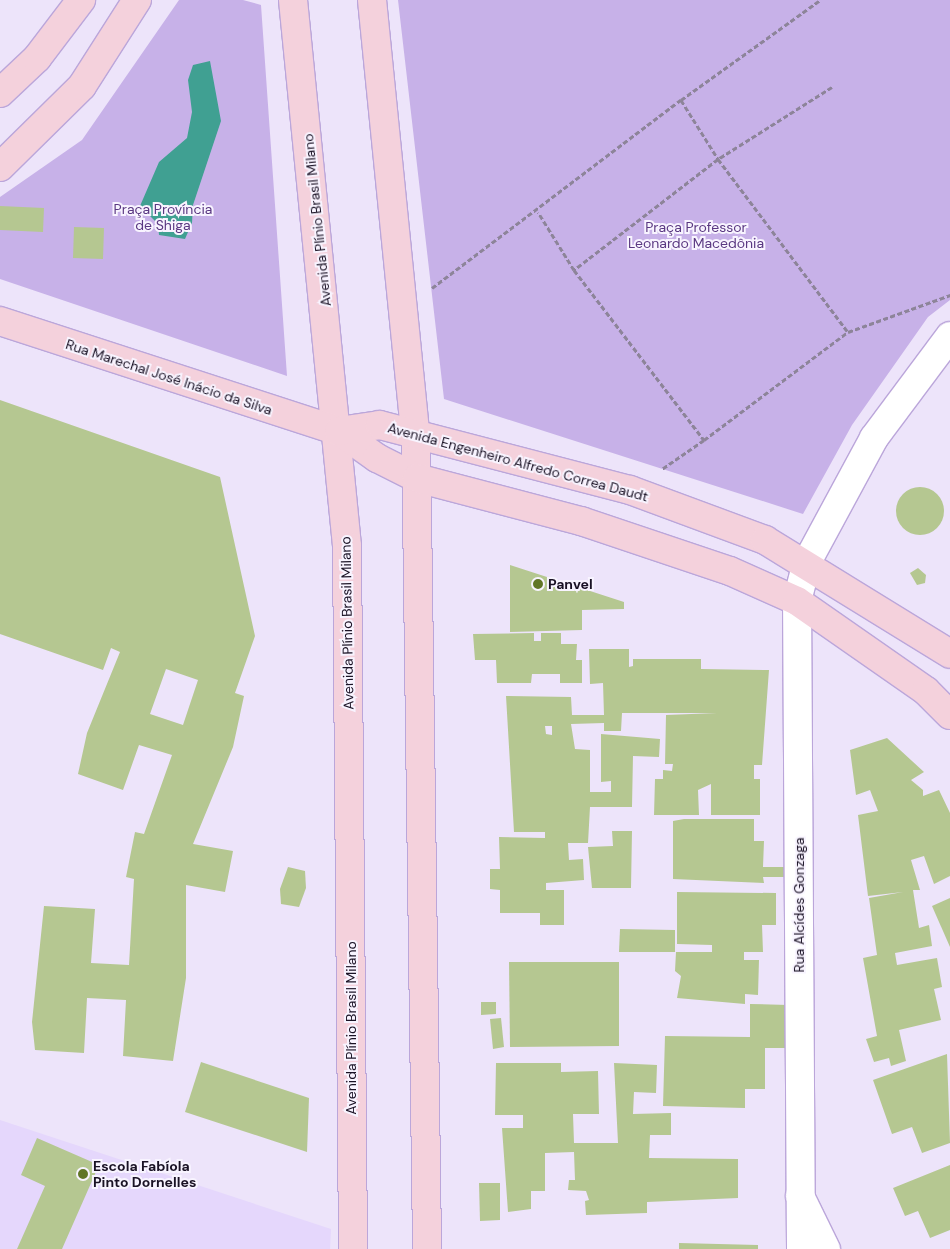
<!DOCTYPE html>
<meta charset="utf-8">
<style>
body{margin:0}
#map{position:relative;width:950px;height:1249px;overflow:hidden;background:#ede4fa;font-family:"DM Sans",sans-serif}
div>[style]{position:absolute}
.built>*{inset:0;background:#e5d7fc}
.green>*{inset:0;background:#c7b1e8}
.water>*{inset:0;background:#40a092}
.building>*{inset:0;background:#b5c791}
.round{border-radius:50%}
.path>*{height:3px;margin-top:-1.5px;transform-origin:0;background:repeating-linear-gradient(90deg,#8d8499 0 5px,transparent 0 7.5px)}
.roads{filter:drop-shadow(1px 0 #bba6da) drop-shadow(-1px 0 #bba6da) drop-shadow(0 1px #bba6da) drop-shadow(0 -1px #bba6da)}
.minor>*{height:28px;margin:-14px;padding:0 14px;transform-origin:14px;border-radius:14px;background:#fff}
.tertiary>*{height:28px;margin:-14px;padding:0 14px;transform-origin:14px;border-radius:14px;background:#fff}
.secondary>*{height:28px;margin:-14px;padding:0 14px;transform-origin:14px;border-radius:14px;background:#f4d1dc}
.dots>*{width:14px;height:14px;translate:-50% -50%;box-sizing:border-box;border:2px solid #f8f4ff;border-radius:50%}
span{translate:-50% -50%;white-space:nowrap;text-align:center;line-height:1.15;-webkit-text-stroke:4px #f8f4ff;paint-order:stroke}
.park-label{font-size:14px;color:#5a3882}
.street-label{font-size:14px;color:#1a1225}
.poi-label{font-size:14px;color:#1a1225;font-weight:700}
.left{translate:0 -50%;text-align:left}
</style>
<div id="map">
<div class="built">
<i style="clip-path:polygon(0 1120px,331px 1229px,330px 1249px,0 1249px)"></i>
</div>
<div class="green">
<i style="clip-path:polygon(179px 0,243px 0,261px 5px,287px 376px,0 279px,0 197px,82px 140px)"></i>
<i style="clip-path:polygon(398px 0,950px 0,950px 300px,928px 317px,852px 425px,803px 514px,444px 399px)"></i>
</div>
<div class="water">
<i style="clip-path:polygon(210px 61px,221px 121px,193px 205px,192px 223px,185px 239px,159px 235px,158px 224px,140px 206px,159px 162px,187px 138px,192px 112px,188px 80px,193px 65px)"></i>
</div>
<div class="building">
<i style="clip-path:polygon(0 206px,44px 208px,43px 232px,0 230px)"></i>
<i style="clip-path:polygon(74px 227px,104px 228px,103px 259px,73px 258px)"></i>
<i style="clip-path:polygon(evenodd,0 400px,220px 477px,255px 636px,235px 693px,244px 696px,233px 747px,193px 844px,233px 851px,225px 892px,186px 885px,186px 978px,173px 1061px,123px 1056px,126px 1000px,87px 998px,84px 1053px,35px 1050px,32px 1022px,44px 906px,95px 909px,91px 963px,129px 965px,134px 879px,126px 877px,135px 832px,144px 834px,172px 755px,139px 745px,123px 790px,78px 774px,87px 733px,120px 652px,111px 648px,103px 670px,0 634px,0 400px,166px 669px,198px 680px,183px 725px,150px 714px,166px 669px)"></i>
<i class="round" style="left:896px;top:487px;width:48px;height:48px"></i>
<i style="clip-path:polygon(510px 565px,624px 602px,624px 609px,582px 610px,582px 630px,510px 632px)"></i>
<i style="clip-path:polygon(918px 568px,926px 575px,925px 583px,917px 585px,910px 573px)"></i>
<i style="clip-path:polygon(534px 633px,534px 641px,541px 641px,541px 633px,561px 633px,561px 644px,577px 644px,576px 660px,582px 660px,582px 683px,560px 683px,560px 674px,532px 674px,531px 683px,497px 683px,496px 660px,475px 660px,473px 634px)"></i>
<i style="clip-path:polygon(evenodd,589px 649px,629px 649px,629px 667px,633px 666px,633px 659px,701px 659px,701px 669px,769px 670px,762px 765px,754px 765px,754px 779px,760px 779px,760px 815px,711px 815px,711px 784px,698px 790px,699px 815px,654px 815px,655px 779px,663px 779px,663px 770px,672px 771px,673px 764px,665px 764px,666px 715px,717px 713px,622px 713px,621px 731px,604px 731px,604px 723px,571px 724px,575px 749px,590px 750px,590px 792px,611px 792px,611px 781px,601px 782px,601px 734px,660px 739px,659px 757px,633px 756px,632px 807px,590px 807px,588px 843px,568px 843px,569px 860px,583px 859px,584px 880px,546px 883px,546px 890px,564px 890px,564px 925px,540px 925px,540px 913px,500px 913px,500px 890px,490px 889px,490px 869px,500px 869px,499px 837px,545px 838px,545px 832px,514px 832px,506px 696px,571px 697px,572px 715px,604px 715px,603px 683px,590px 684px,589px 649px,545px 726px,552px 726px,552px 735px,546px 734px,545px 726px)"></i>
<i style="clip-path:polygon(887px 738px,924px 772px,911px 780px,923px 790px,923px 796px,939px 790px,950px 813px,950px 876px,934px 884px,924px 856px,911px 860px,920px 890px,913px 890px,919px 928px,929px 925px,932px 946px,895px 953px,897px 965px,937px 958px,942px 987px,934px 989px,941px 1020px,899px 1030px,906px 1061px,891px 1066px,889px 1058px,874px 1062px,866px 1039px,877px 1036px,863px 958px,877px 955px,869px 898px,903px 892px,868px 896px,858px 815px,878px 811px,870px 790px,856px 795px,850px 750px)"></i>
<i style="clip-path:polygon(684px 819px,754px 819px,754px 841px,764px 841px,763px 867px,787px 867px,787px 877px,763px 877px,764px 883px,673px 879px,673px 821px)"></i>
<i style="clip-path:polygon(612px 831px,632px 831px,631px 888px,592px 888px,588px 847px,613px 846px)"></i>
<i style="clip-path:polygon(288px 867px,305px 871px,306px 888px,299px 907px,281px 904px,280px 889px)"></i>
<i style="clip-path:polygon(677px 892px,776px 893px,776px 925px,762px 925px,763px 952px,744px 952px,744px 960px,759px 960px,758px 995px,745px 994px,745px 1004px,677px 998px,681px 976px,675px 971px,676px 952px,712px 952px,712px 945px,677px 944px)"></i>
<i style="clip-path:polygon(950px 898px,950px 947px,932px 906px)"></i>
<i style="clip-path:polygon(620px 929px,675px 930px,675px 952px,619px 952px)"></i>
<i style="clip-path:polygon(509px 962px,619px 962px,619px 1046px,510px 1047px)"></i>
<i style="clip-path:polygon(481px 1002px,496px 1002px,496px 1014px,481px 1015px)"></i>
<i style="clip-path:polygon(750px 1004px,788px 1005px,789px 1048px,765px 1048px,765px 1089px,745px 1089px,745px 1108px,663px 1106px,665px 1036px,750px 1037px)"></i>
<i style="clip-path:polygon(501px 1018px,504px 1047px,493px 1049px,490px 1019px)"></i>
<i style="clip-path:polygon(947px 1054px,950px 1143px,922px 1153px,912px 1127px,892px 1134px,873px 1080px)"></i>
<i style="clip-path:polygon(201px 1062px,309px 1098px,307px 1152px,185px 1112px)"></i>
<i style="clip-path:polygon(496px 1063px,561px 1063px,561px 1072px,598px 1071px,599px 1114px,573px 1114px,574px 1143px,618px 1143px,614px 1063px,657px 1065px,656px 1093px,634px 1092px,633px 1114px,671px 1113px,671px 1135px,650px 1135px,649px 1158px,738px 1159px,738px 1198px,647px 1202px,647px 1213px,586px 1215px,585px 1201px,589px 1200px,586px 1191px,568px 1190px,569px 1180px,575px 1180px,574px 1152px,545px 1153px,545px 1191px,531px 1191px,531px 1209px,508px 1212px,502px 1128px,523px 1128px,523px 1115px,495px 1115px)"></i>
<i style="clip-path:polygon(37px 1138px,99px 1165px,62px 1249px,17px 1249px,45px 1186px,21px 1175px)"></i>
<i style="clip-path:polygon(950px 1165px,950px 1230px,930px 1238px,918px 1211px,905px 1216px,893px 1188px)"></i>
<i style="clip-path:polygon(479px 1183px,500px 1183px,500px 1220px,480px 1221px)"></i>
<i style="clip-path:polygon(679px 1243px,758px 1245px,758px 1249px,679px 1249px)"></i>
</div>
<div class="path">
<i style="left:832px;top:87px;width:135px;rotate:147.7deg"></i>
<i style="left:718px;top:159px;width:216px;rotate:53.1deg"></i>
<i style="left:848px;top:332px;width:109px;rotate:-19.9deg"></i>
<i style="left:681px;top:100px;width:171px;rotate:-35.7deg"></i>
<i style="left:574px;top:270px;width:214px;rotate:52.6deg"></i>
<i style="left:704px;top:440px;width:51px;rotate:145.4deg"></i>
<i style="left:432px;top:288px;width:312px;rotate:-37.1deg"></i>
<i style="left:681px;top:100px;width:70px;rotate:57.9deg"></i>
<i style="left:718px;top:159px;width:182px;rotate:142.4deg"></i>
<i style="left:574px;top:270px;width:68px;rotate:-121.8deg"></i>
<i style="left:704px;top:440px;width:180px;rotate:-36.9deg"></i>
</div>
<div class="roads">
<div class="minor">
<i style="left:807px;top:562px;width:141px;rotate:-61.6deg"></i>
<i style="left:874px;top:438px;width:127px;rotate:-53.3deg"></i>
<i style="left:800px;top:1196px;width:59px;rotate:63.9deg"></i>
</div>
<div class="tertiary">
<i style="left:801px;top:1249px;width:648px;rotate:-90.35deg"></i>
<i style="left:797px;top:601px;width:40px;rotate:-75.6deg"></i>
</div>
<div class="secondary">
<i style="left:293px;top:0;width:549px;rotate:84.35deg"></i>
<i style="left:347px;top:546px;width:703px;rotate:89.51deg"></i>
<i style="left:372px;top:0;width:439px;rotate:84.3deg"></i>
<i style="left:416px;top:437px;width:812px;rotate:89.22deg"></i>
<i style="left:0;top:93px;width:51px;rotate:-43.4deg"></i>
<i style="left:37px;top:58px;width:73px;rotate:-52.8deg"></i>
<i style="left:0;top:167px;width:115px;rotate:-44.6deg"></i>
<i style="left:82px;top:86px;width:102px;rotate:-57.4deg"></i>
<i style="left:0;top:321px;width:356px;rotate:18deg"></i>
<i style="left:339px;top:431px;width:47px;rotate:35.4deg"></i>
<i style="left:377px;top:458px;width:45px;rotate:26.6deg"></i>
<i style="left:417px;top:478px;width:170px;rotate:14.7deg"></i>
<i style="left:581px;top:521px;width:157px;rotate:18.6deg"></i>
<i style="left:730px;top:571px;width:73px;rotate:24.1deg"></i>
<i style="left:797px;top:601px;width:157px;rotate:34.9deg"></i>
<i style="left:926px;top:691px;width:34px;rotate:45deg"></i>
<i style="left:339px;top:431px;width:41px;rotate:-8.3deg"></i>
<i style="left:380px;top:425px;width:258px;rotate:14.6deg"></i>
<i style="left:630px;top:490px;width:144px;rotate:20.3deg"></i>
<i style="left:765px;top:540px;width:217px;rotate:31.6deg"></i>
</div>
</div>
<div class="dots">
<i style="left:538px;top:584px;background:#617627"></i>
<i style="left:83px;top:1174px;background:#617627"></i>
</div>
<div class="park-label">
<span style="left:163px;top:217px">Praça Província<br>de Shiga</span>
<span style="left:696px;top:235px">Praça Professor<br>Leonardo Macedônia</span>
</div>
<div class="street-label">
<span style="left:317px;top:220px;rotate:-96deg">Avenida Plínio Brasil Milano</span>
<span style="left:169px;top:377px;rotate:18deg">Rua Marechal José Inácio da Silva</span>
<span style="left:518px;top:462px;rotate:15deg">Avenida Engenheiro Alfredo Correa Daudt</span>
<span style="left:347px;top:623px;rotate:-91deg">Avenida Plínio Brasil Milano</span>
<span style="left:799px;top:905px;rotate:-90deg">Rua Alcídes Gonzaga</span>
<span style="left:351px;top:1028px;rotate:-90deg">Avenida Plínio Brasil Milano</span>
</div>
<div class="poi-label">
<span class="left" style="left:548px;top:584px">Panvel</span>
<span class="left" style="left:93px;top:1174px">Escola Fabíola<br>Pinto Dornelles</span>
</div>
</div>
